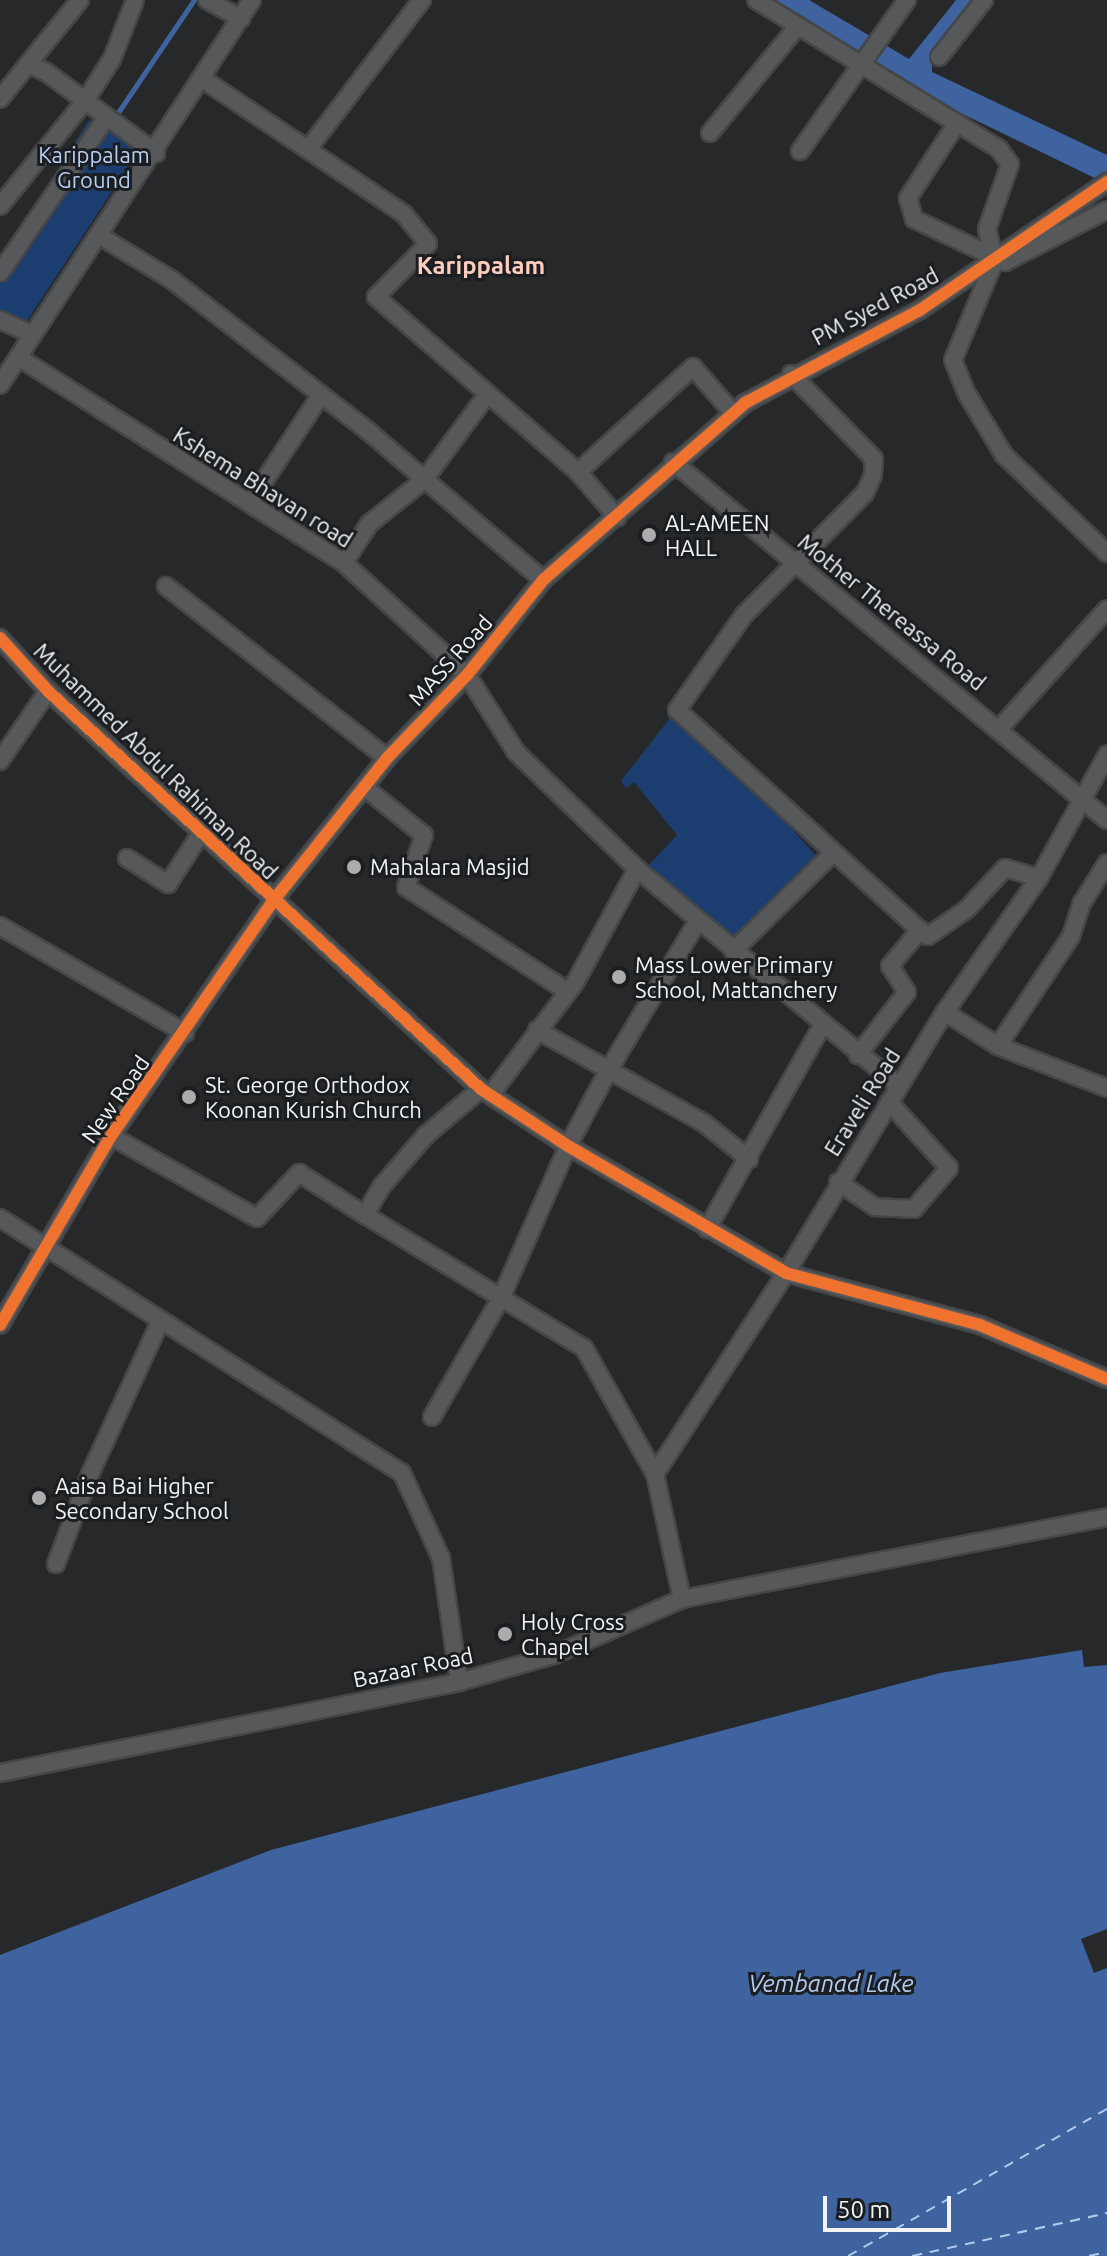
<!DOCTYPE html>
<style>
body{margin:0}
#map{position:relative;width:1107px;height:2256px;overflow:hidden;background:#26282a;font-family:Ubuntu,sans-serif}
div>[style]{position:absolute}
.green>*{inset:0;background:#1c3d6f}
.water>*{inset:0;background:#3e639e}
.pier>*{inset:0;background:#26282a}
.stream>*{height:5px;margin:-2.5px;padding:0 2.5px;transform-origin:2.5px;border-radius:2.5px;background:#3e639e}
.ferry>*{height:2px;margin-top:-1px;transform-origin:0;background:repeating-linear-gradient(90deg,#b3caee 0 10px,transparent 0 18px)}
.roads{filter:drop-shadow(2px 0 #454647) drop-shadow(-2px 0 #454647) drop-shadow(0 2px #454647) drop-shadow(0 -2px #454647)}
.minor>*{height:16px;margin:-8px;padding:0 8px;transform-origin:8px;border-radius:8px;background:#57585a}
.cycleway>*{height:12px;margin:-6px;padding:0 6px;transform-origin:6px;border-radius:6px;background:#ef722f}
.dots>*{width:22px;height:22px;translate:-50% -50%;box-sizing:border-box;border:4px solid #1b1e21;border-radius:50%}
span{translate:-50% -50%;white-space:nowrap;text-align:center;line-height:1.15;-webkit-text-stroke:6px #1b1e21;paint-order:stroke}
.park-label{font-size:22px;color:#b7cef2}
.street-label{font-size:22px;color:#f1f3f5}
.poi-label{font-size:22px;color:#f1f3f5}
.left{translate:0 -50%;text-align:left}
.neighbourhood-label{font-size:24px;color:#ffcdbe;font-weight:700}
.water-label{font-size:24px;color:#b3caee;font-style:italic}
.scale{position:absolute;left:823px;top:2196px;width:128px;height:36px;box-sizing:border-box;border:4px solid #f1f3f5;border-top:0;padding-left:10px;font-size:24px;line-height:28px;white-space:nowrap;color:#f1f3f5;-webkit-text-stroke:6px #1b1e21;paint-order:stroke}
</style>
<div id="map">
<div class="green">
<i style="clip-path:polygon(89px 120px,139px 150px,23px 327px,0 312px,0 264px)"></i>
<i style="clip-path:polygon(670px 718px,748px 781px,820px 860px,732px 944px,644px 870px,677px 835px,634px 782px,626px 788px,621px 781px)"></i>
</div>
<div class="water">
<i style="clip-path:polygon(773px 0,809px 0,909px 59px,956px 0,980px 0,932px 61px,932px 72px,1107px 155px,1107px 184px,940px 103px)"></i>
<i style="clip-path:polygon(1082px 1650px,1084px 1667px,1107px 1665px,1107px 2256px,0 2256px,0 1955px,271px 1850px,940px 1673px)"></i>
</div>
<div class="pier">
<i style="clip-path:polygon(1107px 1929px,1107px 1968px,1094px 1973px,1081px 1939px)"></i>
</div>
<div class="stream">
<i style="left:119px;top:111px;width:134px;rotate:-56deg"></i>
</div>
<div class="ferry">
<i style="left:848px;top:2256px;width:298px;rotate:-29.6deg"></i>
<i style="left:912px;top:2256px;width:200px;rotate:-12.4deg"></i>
<i style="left:1089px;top:2256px;width:18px;rotate:-13deg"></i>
</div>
<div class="roads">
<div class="minor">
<i style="left:207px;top:0;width:39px;rotate:29deg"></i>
<i style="left:756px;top:0;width:285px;rotate:31.5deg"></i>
<i style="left:999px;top:149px;width:19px;rotate:54deg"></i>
<i style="left:1010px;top:164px;width:69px;rotate:109.5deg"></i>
<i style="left:987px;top:229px;width:32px;rotate:76deg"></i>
<i style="left:939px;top:57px;width:73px;rotate:-51.7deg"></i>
<i style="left:28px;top:64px;width:82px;rotate:-50.9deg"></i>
<i style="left:204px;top:80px;width:241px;rotate:33.8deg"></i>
<i style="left:404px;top:214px;width:38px;rotate:51deg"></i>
<i style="left:428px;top:244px;width:74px;rotate:134.5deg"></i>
<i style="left:376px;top:297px;width:267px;rotate:40.9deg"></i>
<i style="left:578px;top:472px;width:60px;rotate:49.1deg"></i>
<i style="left:0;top:99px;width:45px;rotate:-51.3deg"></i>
<i style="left:28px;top:64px;width:20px;rotate:24deg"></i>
<i style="left:46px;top:72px;width:137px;rotate:36.4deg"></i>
<i style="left:957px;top:123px;width:90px;rotate:123.2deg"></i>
<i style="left:908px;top:198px;width:22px;rotate:74deg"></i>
<i style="left:914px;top:219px;width:101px;rotate:25.3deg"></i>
<i style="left:1005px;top:262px;width:114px;rotate:-27deg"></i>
<i style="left:710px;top:133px;width:139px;rotate:-50.6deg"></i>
<i style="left:308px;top:149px;width:188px;rotate:-52.6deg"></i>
<i style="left:800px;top:151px;width:185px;rotate:-54.7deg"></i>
<i style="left:0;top:206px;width:135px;rotate:-51deg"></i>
<i style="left:85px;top:101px;width:50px;rotate:-57.3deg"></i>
<i style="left:112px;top:59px;width:63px;rotate:-68.7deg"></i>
<i style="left:100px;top:236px;width:84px;rotate:31.4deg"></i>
<i style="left:172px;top:280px;width:247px;rotate:37.6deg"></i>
<i style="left:368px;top:431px;width:230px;rotate:40.4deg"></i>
<i style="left:995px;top:260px;width:108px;rotate:112.8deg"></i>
<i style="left:953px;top:360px;width:37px;rotate:68deg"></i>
<i style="left:967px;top:394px;width:71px;rotate:58.8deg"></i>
<i style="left:1004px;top:455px;width:142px;rotate:43.6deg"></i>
<i style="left:0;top:273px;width:189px;rotate:-55.6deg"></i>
<i style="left:0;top:320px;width:36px;rotate:24deg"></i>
<i style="left:18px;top:357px;width:386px;rotate:32.3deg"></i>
<i style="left:344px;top:563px;width:166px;rotate:42.3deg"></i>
<i style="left:467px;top:675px;width:91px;rotate:57.5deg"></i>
<i style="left:516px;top:752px;width:168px;rotate:44deg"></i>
<i style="left:637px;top:869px;width:340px;rotate:39.6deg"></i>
<i style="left:791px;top:374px;width:119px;rotate:45.7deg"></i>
<i style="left:874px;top:459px;width:16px;rotate:94deg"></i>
<i style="left:873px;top:475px;width:20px;rotate:114deg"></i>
<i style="left:865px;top:493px;width:172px;rotate:134.8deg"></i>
<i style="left:744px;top:615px;width:116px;rotate:125.2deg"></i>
<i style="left:677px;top:710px;width:328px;rotate:42.2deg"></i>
<i style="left:920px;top:930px;width:47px;rotate:129.8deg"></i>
<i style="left:890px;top:966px;width:31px;rotate:57deg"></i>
<i style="left:907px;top:992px;width:80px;rotate:127.9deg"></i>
<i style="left:0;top:385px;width:460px;rotate:-56.8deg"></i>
<i style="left:673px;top:462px;width:563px;rotate:39.52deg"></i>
<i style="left:578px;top:472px;width:156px;rotate:-42.4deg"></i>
<i style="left:693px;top:367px;width:61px;rotate:49deg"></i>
<i style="left:251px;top:501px;width:127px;rotate:-56.6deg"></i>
<i style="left:344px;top:563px;width:46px;rotate:-57.3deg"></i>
<i style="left:369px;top:524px;width:70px;rotate:-38.7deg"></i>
<i style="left:424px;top:480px;width:106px;rotate:-53.5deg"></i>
<i style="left:166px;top:586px;width:280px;rotate:37.9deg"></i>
<i style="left:0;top:638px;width:72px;rotate:47.8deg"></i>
<i style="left:48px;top:691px;width:588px;rotate:42.59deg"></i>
<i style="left:481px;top:1089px;width:104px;rotate:33.2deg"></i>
<i style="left:568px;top:1146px;width:252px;rotate:30.2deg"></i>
<i style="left:786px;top:1273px;width:201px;rotate:15deg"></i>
<i style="left:980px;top:1325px;width:138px;rotate:23deg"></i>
<i style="left:999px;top:729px;width:161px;rotate:-48deg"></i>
<i style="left:0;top:761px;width:85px;rotate:-55.6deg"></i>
<i style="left:364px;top:787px;width:77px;rotate:38.7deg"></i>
<i style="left:424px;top:835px;width:55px;rotate:109.1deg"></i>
<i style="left:406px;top:887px;width:193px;rotate:32.9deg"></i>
<i style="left:127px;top:858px;width:49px;rotate:32.4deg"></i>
<i style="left:168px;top:884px;width:61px;rotate:-57.1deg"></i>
<i style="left:0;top:926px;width:214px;rotate:30deg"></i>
<i style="left:920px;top:930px;width:10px;rotate:37deg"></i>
<i style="left:928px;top:936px;width:47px;rotate:-34.7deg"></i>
<i style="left:967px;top:909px;width:56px;rotate:-47.2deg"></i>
<i style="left:1005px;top:868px;width:35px;rotate:16deg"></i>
<i style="left:733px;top:951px;width:140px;rotate:-44.4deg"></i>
<i style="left:945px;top:1012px;width:63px;rotate:32.7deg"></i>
<i style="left:998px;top:1046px;width:117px;rotate:21.1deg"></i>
<i style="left:537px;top:1030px;width:191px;rotate:29.1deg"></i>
<i style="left:704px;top:1123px;width:58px;rotate:38.7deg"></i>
<i style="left:998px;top:1046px;width:132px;rotate:-56.4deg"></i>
<i style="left:1071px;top:936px;width:35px;rotate:-72deg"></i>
<i style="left:1082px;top:903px;width:47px;rotate:-58deg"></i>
<i style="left:491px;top:1094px;width:141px;rotate:-53deg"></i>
<i style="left:576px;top:981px;width:128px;rotate:-61.4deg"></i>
<i style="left:111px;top:1136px;width:167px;rotate:29.3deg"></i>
<i style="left:257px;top:1218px;width:62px;rotate:-47deg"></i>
<i style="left:299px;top:1173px;width:78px;rotate:32.5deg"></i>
<i style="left:365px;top:1215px;width:34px;rotate:-60deg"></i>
<i style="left:382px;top:1186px;width:67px;rotate:-49.2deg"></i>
<i style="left:426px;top:1135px;width:72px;rotate:-39.9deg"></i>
<i style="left:838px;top:1182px;width:45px;rotate:34deg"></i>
<i style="left:875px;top:1207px;width:39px;rotate:3deg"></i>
<i style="left:914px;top:1209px;width:54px;rotate:-49.5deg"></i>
<i style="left:949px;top:1168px;width:89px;rotate:-132.3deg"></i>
<i style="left:365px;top:1215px;width:256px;rotate:31.3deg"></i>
<i style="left:584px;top:1348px;width:145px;rotate:60.6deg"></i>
<i style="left:655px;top:1474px;width:128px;rotate:77.8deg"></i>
<i style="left:0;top:1218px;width:476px;rotate:32.4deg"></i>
<i style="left:402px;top:1473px;width:94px;rotate:65.4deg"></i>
<i style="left:441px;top:1558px;width:125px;rotate:81.7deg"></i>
<i style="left:707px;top:1229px;width:236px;rotate:-60.5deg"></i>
<i style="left:0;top:1325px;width:219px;rotate:-59.6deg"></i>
<i style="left:111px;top:1136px;width:285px;rotate:-55.4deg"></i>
<i style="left:273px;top:901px;width:183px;rotate:-51.4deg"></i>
<i style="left:387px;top:758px;width:115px;rotate:-46.1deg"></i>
<i style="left:467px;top:675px;width:122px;rotate:-51.3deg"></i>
<i style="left:543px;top:580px;width:269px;rotate:-41.2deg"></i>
<i style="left:745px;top:403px;width:198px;rotate:-28deg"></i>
<i style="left:920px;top:310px;width:227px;rotate:-34.4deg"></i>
<i style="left:432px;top:1417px;width:138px;rotate:-59.9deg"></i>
<i style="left:501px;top:1298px;width:166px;rotate:-66.2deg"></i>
<i style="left:568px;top:1146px;width:85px;rotate:-61.9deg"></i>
<i style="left:608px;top:1071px;width:174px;rotate:-59.1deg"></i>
<i style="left:655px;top:1474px;width:240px;rotate:-56.9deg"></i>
<i style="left:786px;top:1273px;width:306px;rotate:-58.7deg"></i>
<i style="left:945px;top:1012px;width:164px;rotate:-55deg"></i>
<i style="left:1039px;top:878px;width:141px;rotate:-61.1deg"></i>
<i style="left:56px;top:1564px;width:98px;rotate:-69.2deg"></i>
<i style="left:91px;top:1472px;width:167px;rotate:-65.3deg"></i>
<i style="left:0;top:1773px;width:468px;rotate:-11.2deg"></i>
<i style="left:459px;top:1682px;width:99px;rotate:-15.9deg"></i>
<i style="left:554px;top:1655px;width:140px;rotate:-23.6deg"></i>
<i style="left:682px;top:1599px;width:433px;rotate:-10.9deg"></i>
</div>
</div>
<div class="cycleway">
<i style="left:0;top:638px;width:72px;rotate:47.8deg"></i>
<i style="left:48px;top:691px;width:588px;rotate:42.59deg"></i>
<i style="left:481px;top:1089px;width:104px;rotate:33.2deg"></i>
<i style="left:568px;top:1146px;width:252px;rotate:30.2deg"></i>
<i style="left:786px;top:1273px;width:201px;rotate:15deg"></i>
<i style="left:980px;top:1325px;width:138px;rotate:23deg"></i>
<i style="left:0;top:1325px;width:219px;rotate:-59.6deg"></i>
<i style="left:111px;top:1136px;width:285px;rotate:-55.4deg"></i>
<i style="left:273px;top:901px;width:183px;rotate:-51.4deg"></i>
<i style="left:387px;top:758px;width:115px;rotate:-46.1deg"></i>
<i style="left:467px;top:675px;width:122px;rotate:-51.3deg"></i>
<i style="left:543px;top:580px;width:269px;rotate:-41.2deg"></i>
<i style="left:745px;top:403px;width:198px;rotate:-28deg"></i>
<i style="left:920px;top:310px;width:227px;rotate:-34.4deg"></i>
</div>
<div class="dots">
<i style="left:649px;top:535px;background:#aaacae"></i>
<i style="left:354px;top:867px;background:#aaacae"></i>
<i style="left:619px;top:977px;background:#aaacae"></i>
<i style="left:189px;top:1097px;background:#aaacae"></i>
<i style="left:39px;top:1498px;background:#aaacae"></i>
<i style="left:505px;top:1634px;background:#aaacae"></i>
</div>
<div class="park-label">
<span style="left:94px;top:167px">Karippalam<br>Ground</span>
</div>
<div class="street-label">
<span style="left:875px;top:306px;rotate:-28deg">PM Syed Road</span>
<span style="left:263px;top:487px;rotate:32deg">Kshema Bhavan road</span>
<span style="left:892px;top:612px;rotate:39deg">Mother Thereassa Road</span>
<span style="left:450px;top:660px;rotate:-48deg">MASS Road</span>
<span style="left:156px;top:761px;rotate:44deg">Muhammed Abdul Rahiman Road</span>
<span style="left:115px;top:1099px;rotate:-55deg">New Road</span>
<span style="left:862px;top:1102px;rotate:-58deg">Eraveli Road</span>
<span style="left:413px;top:1667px;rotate:-12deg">Bazaar Road</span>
</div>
<div class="poi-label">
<span class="left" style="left:665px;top:535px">AL-AMEEN<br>HALL</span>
<span class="left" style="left:370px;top:867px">Mahalara Masjid</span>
<span class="left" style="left:635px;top:977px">Mass Lower Primary<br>School, Mattanchery</span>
<span class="left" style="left:205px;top:1097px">St. George Orthodox<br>Koonan Kurish Church</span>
<span class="left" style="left:55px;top:1498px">Aaisa Bai Higher<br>Secondary School</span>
<span class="left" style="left:521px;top:1634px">Holy Cross<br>Chapel</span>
</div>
<div class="neighbourhood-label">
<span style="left:481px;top:266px">Karippalam</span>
</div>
<div class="water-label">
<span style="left:831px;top:1984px">Vembanad Lake</span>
</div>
<div class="scale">50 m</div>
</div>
